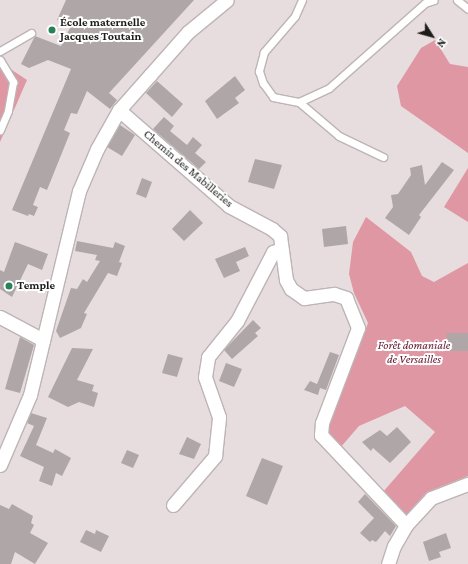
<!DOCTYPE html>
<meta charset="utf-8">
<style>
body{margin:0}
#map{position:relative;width:468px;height:564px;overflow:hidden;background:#e7ddde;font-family:"Crimson Pro",serif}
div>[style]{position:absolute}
.green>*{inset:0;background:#df97a3}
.building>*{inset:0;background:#afa6a7}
.roads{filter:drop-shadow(1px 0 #bdb4b5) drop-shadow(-1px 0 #bdb4b5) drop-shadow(0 1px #bdb4b5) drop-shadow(0 -1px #bdb4b5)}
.service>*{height:7px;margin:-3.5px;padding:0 3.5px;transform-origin:3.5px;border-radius:3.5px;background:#fff}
.minor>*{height:13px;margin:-6.5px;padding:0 6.5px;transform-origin:6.5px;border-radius:6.5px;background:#fff}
.dots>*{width:11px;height:11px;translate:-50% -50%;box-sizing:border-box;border:2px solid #fff;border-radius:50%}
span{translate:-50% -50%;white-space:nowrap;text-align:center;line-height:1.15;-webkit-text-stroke:4px #fff;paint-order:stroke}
.poi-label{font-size:12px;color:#1e1b1b;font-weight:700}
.left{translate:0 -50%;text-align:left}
.street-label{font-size:12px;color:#1e1b1b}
.park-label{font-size:12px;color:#62142b;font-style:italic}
.north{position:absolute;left:412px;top:16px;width:40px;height:40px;-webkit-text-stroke:3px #fff;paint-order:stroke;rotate:127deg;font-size:11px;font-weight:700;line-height:16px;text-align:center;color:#1e1b1b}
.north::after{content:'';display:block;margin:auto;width:14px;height:18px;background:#1e1b1b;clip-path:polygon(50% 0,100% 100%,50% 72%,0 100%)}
</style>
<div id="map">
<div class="green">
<i style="clip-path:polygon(435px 40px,450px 64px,468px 67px,468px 153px,401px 106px,397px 86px,421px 48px)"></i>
<i style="clip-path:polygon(0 62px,27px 80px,0 142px)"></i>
<i style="clip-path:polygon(468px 168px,468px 222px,444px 207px)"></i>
<i style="clip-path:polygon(366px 217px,411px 252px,422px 276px,434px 282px,468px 263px,468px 476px,427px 492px,406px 515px,383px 492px,435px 432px,405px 406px,359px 426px,340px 448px,326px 432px,368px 323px,354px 293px,349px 274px,353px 242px)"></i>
</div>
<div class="building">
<i style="clip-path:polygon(66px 0,194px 0,109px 93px,117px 100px,110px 109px,87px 91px,77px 114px,71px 113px,64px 130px,70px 133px,47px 190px,40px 187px,33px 205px,38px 207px,34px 216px,29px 214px,28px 216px,12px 210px,71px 69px,48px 60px,29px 68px,21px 64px,35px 36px,61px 46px,71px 26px,57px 20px)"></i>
<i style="clip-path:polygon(235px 76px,245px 90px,235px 98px,239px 103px,217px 119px,205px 101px)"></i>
<i style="clip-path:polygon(157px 81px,183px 104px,172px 117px,146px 93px)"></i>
<i style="clip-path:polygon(164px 117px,174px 126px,170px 131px,187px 145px,193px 137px,202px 145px,195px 153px,206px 162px,199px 169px,153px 129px)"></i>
<i style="clip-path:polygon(120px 125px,135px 135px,122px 156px,107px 147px)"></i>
<i style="clip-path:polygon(255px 159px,282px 165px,274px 189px,248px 182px)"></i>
<i style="clip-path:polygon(442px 162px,454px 170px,419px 215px,421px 217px,409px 235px,385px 218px,393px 207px,391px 195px,398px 194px,411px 175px,410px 168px,422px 165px,425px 185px)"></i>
<i style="clip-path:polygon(142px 178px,152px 182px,146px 198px,136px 194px)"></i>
<i style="clip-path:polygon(190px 210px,203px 223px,184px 241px,172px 229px)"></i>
<i style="clip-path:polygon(346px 226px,348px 244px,324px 247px,322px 229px)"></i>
<i style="clip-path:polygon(77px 241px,113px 248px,115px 242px,125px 246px,119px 262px,122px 263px,117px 276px,108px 273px,84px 313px,87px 314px,81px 328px,60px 338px,56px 331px,71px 288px,77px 289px,83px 279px,87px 282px,100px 261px,95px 260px,97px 255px,75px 251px)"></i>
<i style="clip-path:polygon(15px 242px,48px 254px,42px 270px,28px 264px,12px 297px,0 289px,0 270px,4px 272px)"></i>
<i style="clip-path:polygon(245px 247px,249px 256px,236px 262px,240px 271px,224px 278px,215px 259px)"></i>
<i style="clip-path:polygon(253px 320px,261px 328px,255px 333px,258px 336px,232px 359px,224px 350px)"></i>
<i style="clip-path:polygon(447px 333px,468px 333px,468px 351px,447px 351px)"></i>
<i style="clip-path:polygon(20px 337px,34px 345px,20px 393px,5px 389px)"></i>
<i style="clip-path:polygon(72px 348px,93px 349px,77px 380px,94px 385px,92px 391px,98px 393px,94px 407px,79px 402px,68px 407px,48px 397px)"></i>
<i style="clip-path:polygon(330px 352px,339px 355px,326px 390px,320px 388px,318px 395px,304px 390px,310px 381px,317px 384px)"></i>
<i style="clip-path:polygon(168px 354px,183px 358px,177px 377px,162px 373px)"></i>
<i style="clip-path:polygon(226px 363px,242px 369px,234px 387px,219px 381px)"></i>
<i style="clip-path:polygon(31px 413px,47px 418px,36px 445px,53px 453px,55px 449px,71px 458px,62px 476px,56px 473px,52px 486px,39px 481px,44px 467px,20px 456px,34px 426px,27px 423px)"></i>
<i style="clip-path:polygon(397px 427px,411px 442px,390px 463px,373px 448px,371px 451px,362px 442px,380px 430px,387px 436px)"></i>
<i style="clip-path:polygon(187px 437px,201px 444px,194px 459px,179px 454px)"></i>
<i style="clip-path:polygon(127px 450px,139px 455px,133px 468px,121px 463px)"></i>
<i style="clip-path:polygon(262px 458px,283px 466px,267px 505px,246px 496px)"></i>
<i style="clip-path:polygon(365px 494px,396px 526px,390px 536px,385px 531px,376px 542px,372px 540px,370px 542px,360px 533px,374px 518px,358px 502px)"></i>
<i style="clip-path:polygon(12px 504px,33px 516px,31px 523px,34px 525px,30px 533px,48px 543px,35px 564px,15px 552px,11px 564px,0 564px,0 505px,9px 509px)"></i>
<i style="clip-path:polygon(86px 530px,95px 534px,96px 530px,109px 536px,101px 552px,80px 542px)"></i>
<i style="clip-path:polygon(446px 533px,451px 548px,439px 552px,441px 557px,429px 561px,423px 542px)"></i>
</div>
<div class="roads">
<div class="service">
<i style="left:302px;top:0;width:17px;rotate:114deg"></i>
<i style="left:295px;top:16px;width:48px;rotate:130.7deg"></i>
<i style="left:264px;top:52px;width:20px;rotate:105deg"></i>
<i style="left:259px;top:71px;width:13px;rotate:72deg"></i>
<i style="left:263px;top:83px;width:17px;rotate:54deg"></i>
<i style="left:273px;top:97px;width:26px;rotate:11deg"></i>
<i style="left:299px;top:102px;width:52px;rotate:40.4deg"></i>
<i style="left:339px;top:136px;width:49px;rotate:25.5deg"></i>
<i style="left:457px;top:0;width:14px;rotate:39deg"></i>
<i style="left:0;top:51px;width:36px;rotate:-30deg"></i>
<i style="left:0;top:60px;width:26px;rotate:59deg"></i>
<i style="left:13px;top:82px;width:29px;rotate:100deg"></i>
<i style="left:8px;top:111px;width:21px;rotate:113deg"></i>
<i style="left:299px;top:102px;width:33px;rotate:-25deg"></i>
<i style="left:329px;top:88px;width:128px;rotate:-41.5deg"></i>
<i style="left:425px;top:3px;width:9px;rotate:-18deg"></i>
</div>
<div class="minor">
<i style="left:119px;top:110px;width:146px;rotate:41.1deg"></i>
<i style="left:229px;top:206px;width:49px;rotate:28.1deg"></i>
<i style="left:272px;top:229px;width:11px;rotate:41deg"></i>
<i style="left:280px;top:236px;width:44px;rotate:82.2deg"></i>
<i style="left:286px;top:280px;width:10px;rotate:61deg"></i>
<i style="left:291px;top:289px;width:16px;rotate:35deg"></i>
<i style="left:304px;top:298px;width:30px;rotate:-8deg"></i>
<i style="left:334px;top:294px;width:13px;rotate:18deg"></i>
<i style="left:346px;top:298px;width:32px;rotate:68deg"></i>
<i style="left:358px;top:328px;width:102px;rotate:110.8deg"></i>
<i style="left:322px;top:423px;width:12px;rotate:95deg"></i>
<i style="left:321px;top:435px;width:124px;rotate:46.6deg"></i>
<i style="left:0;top:317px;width:49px;rotate:28.1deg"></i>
<i style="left:0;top:465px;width:76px;rotate:-66.8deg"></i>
<i style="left:30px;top:395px;width:210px;rotate:-76.5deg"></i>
<i style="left:79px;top:191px;width:46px;rotate:-66.8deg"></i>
<i style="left:97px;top:149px;width:45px;rotate:-60.6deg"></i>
<i style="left:119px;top:110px;width:47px;rotate:-48.5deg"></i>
<i style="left:150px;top:75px;width:57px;rotate:-48.5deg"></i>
<i style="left:188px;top:32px;width:50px;rotate:-39.4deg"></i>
<i style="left:173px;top:505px;width:65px;rotate:-49.4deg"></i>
<i style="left:215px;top:456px;width:39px;rotate:-84deg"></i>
<i style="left:219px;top:417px;width:42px;rotate:-109.3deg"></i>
<i style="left:205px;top:377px;width:20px;rotate:-81deg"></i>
<i style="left:208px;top:357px;width:46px;rotate:-51.1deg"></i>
<i style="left:237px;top:321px;width:78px;rotate:-62.4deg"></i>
<i style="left:273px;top:252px;width:9px;rotate:-18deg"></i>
<i style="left:388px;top:564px;width:19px;rotate:-72deg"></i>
<i style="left:394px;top:546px;width:24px;rotate:-60deg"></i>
<i style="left:406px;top:525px;width:37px;rotate:-47deg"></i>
<i style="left:431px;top:498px;width:40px;rotate:-21deg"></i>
</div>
</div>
<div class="dots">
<i style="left:52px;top:30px;background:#288257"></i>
<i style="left:9px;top:286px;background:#288257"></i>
</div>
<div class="poi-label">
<span class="left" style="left:60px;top:30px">École maternelle<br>Jacques Toutain</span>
<span class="left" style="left:17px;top:286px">Temple</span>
</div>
<div class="street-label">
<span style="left:188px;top:169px;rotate:40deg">Chemin des Mabilleries</span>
</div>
<div class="park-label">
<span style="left:414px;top:353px">Forêt domaniale<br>de Versailles</span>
</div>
<div class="north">N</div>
</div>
